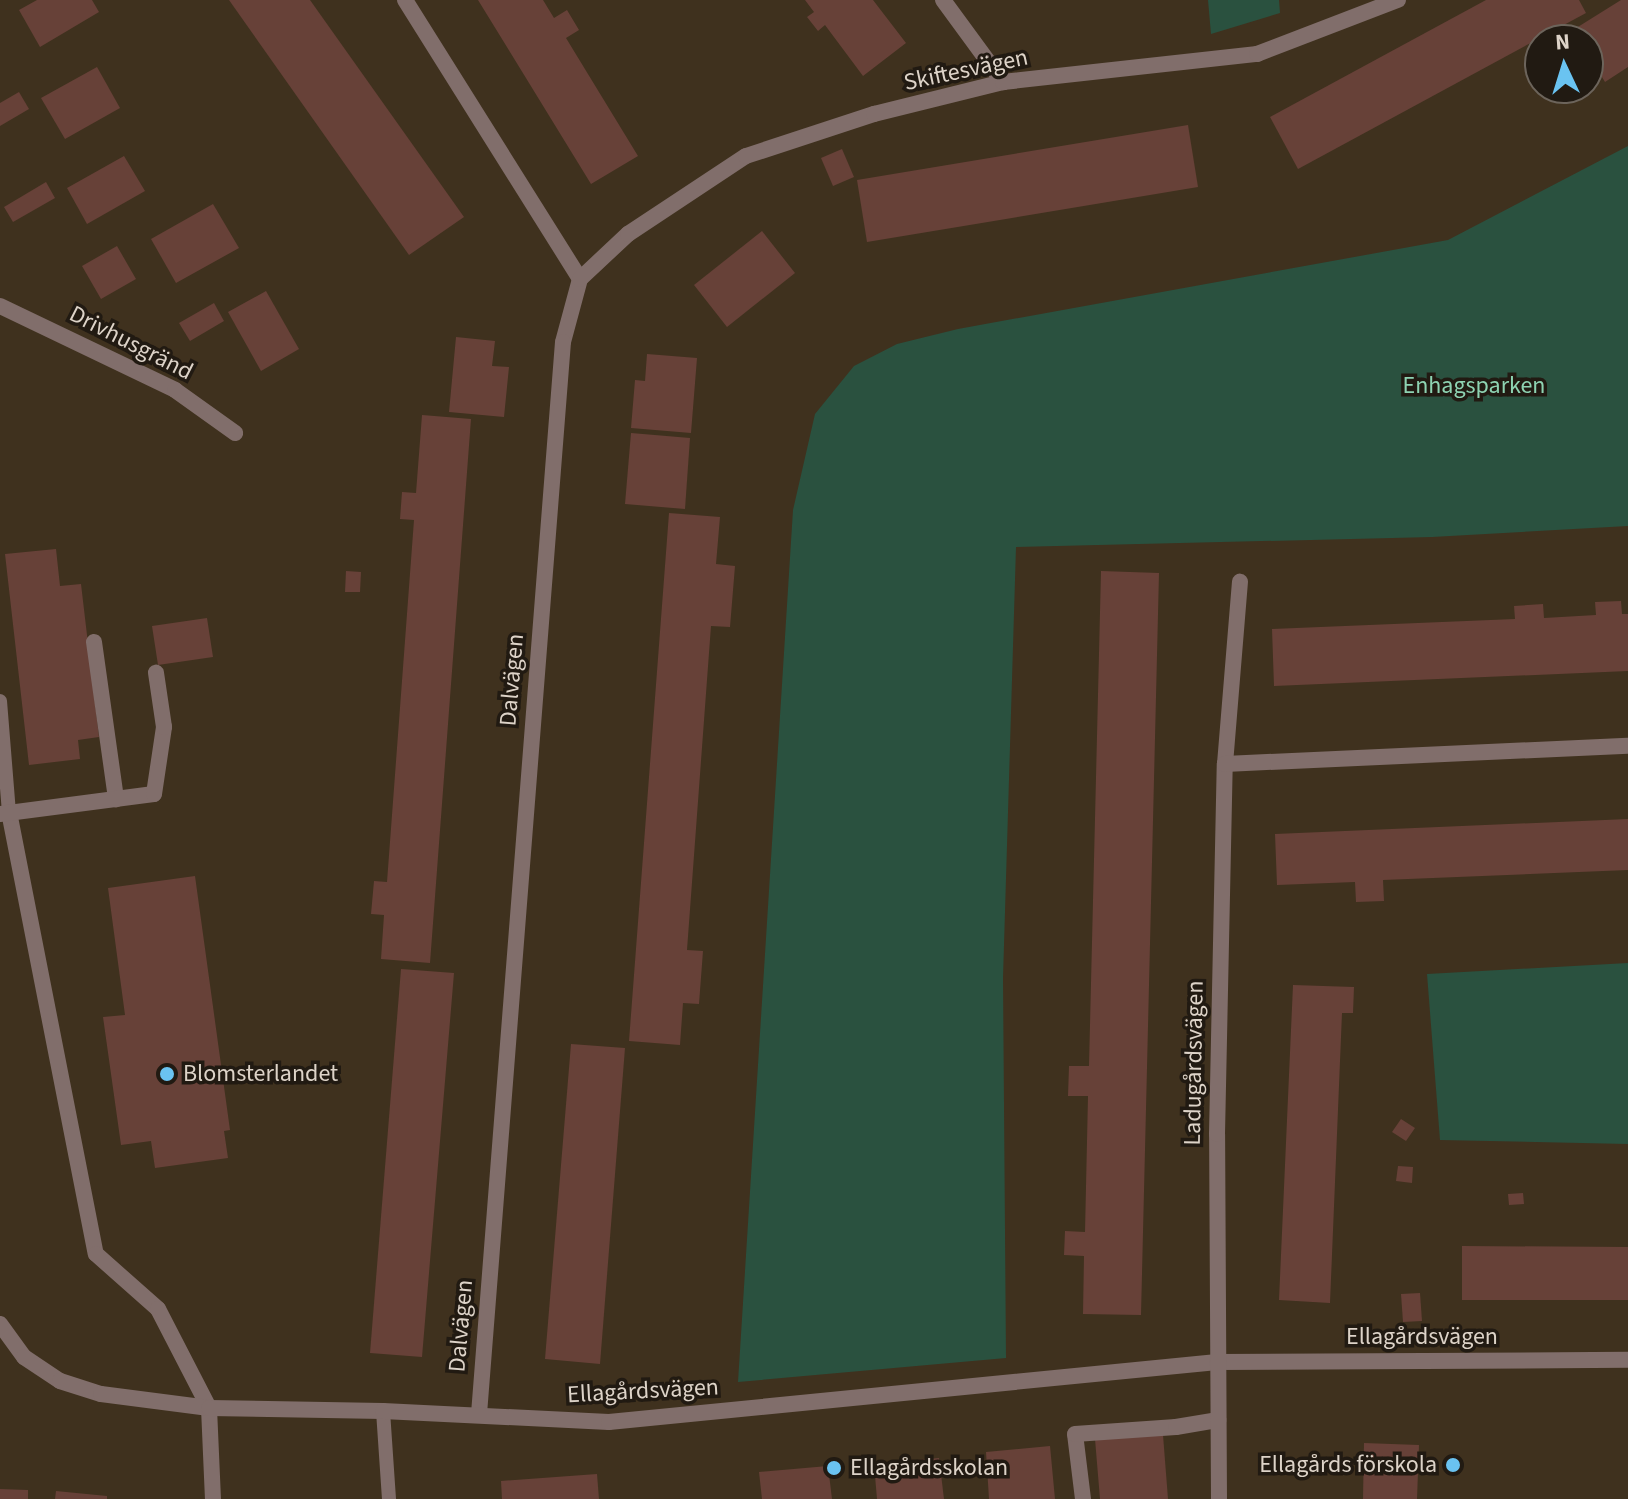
<!DOCTYPE html>
<meta charset="utf-8">
<style>
body{margin:0}
#map{position:relative;width:1628px;height:1499px;overflow:hidden;background:#3f311e;font-family:"Source Sans 3",sans-serif}
div>[style]{position:absolute}
.green>*{inset:0;background:#2a513f}
.building>*{inset:0;background:#674138}
.service>*{height:14px;margin:-7px;padding:0 7px;transform-origin:7px;border-radius:7px;background:#816e6b}
.minor>*{height:16px;margin:-8px;padding:0 8px;transform-origin:8px;border-radius:8px;background:#816e6b}
.dots>*{width:22px;height:22px;translate:-50% -50%;box-sizing:border-box;border:4px solid #211a12;border-radius:50%}
span{translate:-50% -50%;white-space:nowrap;text-align:center;line-height:1.15;-webkit-text-stroke:7px #211a12;paint-order:stroke}
.street-label{font-size:24px;color:#ddd3c8}
.park-label{font-size:24px;color:#8ed3b2}
.poi-label{font-size:24px;color:#ddd3c8}
.left{translate:0 -50%;text-align:left}
.right{translate:-100% -50%;text-align:right}
.north{position:absolute;left:1524px;top:24px;width:80px;height:80px;box-sizing:border-box;background:#211a12;border:2px solid #6c645b;border-radius:50%;rotate:356deg;font-size:22px;font-weight:700;line-height:32px;text-align:center;color:#ddd3c8}
.north::after{content:'';display:block;margin:auto;width:28px;height:36px;background:#6ac3f1;clip-path:polygon(50% 0,100% 100%,50% 72%,0 100%)}
</style>
<div id="map">
<div class="green">
<i style="clip-path:polygon(1208px 0,1279px 0,1280px 13px,1211px 34px)"></i>
<i style="clip-path:polygon(1628px 146px,1628px 526px,1432px 537px,1016px 547px,1003px 978px,1006px 1358px,738px 1382px,793px 510px,815px 414px,854px 366px,897px 344px,958px 329px,1448px 240px)"></i>
<i style="clip-path:polygon(1628px 963px,1628px 1144px,1440px 1140px,1427px 974px)"></i>
</div>
<div class="building">
<i style="clip-path:polygon(37px 0,92px 0,99px 12px,40px 47px,19px 10px)"></i>
<i style="clip-path:polygon(229px 0,310px 0,464px 217px,409px 255px)"></i>
<i style="clip-path:polygon(478px 0,543px 0,554px 18px,567px 10px,579px 30px,566px 38px,638px 156px,591px 184px)"></i>
<i style="clip-path:polygon(805px 0,873px 0,906px 43px,863px 76px,825px 25px,818px 31px,807px 17px,814px 12px)"></i>
<i style="clip-path:polygon(1486px 0,1579px 0,1586px 13px,1298px 169px,1270px 117px)"></i>
<i style="clip-path:polygon(1621px 0,1628px 0,1628px 67px,1605px 82px,1588px 54px,1588px 40px,1579px 40px,1573px 30px)"></i>
<i style="clip-path:polygon(97px 67px,120px 108px,65px 139px,41px 98px)"></i>
<i style="clip-path:polygon(19px 92px,29px 109px,0 126px,0 103px)"></i>
<i style="clip-path:polygon(1188px 125px,1198px 187px,867px 242px,857px 180px)"></i>
<i style="clip-path:polygon(842px 149px,854px 177px,833px 186px,821px 158px)"></i>
<i style="clip-path:polygon(124px 156px,145px 191px,87px 224px,67px 188px)"></i>
<i style="clip-path:polygon(46px 182px,55px 198px,13px 222px,4px 207px)"></i>
<i style="clip-path:polygon(213px 204px,239px 248px,176px 283px,151px 239px)"></i>
<i style="clip-path:polygon(762px 231px,795px 273px,727px 327px,694px 285px)"></i>
<i style="clip-path:polygon(117px 246px,136px 279px,101px 299px,82px 266px)"></i>
<i style="clip-path:polygon(266px 291px,299px 349px,261px 371px,228px 312px)"></i>
<i style="clip-path:polygon(214px 303px,224px 321px,190px 341px,179px 323px)"></i>
<i style="clip-path:polygon(456px 337px,495px 341px,492px 366px,509px 367px,504px 417px,449px 412px)"></i>
<i style="clip-path:polygon(647px 354px,697px 358px,691px 433px,631px 428px,635px 380px,645px 381px)"></i>
<i style="clip-path:polygon(422px 415px,471px 419px,430px 963px,381px 959px,384px 915px,371px 914px,374px 881px,387px 882px,414px 520px,400px 519px,402px 492px,416px 493px)"></i>
<i style="clip-path:polygon(631px 433px,690px 438px,685px 509px,625px 504px)"></i>
<i style="clip-path:polygon(669px 513px,720px 517px,716px 564px,735px 566px,730px 627px,711px 626px,687px 950px,703px 951px,699px 1004px,683px 1003px,680px 1045px,629px 1041px)"></i>
<i style="clip-path:polygon(56px 549px,60px 586px,81px 584px,99px 737px,78px 740px,80px 759px,29px 765px,5px 554px)"></i>
<i style="clip-path:polygon(346px 571px,361px 572px,360px 592px,345px 592px)"></i>
<i style="clip-path:polygon(1101px 571px,1159px 573px,1141px 1315px,1083px 1314px,1084px 1256px,1064px 1255px,1065px 1231px,1085px 1232px,1088px 1096px,1068px 1096px,1069px 1066px,1089px 1066px)"></i>
<i style="clip-path:polygon(1621px 601px,1622px 614px,1628px 614px,1628px 671px,1274px 686px,1272px 629px,1515px 619px,1514px 606px,1543px 604px,1544px 618px,1596px 615px,1595px 602px)"></i>
<i style="clip-path:polygon(207px 618px,213px 657px,158px 665px,152px 626px)"></i>
<i style="clip-path:polygon(1628px 819px,1628px 870px,1383px 880px,1384px 901px,1356px 902px,1355px 882px,1277px 885px,1275px 834px)"></i>
<i style="clip-path:polygon(195px 876px,230px 1130px,224px 1131px,228px 1158px,155px 1168px,151px 1141px,121px 1145px,103px 1017px,125px 1015px,108px 888px)"></i>
<i style="clip-path:polygon(401px 969px,454px 973px,422px 1357px,370px 1353px)"></i>
<i style="clip-path:polygon(1293px 985px,1354px 987px,1353px 1013px,1342px 1013px,1330px 1303px,1279px 1300px)"></i>
<i style="clip-path:polygon(571px 1044px,625px 1048px,600px 1364px,545px 1359px)"></i>
<i style="clip-path:polygon(1401px 1119px,1415px 1128px,1406px 1141px,1392px 1132px)"></i>
<i style="clip-path:polygon(1398px 1166px,1413px 1167px,1412px 1183px,1396px 1181px)"></i>
<i style="clip-path:polygon(1523px 1193px,1524px 1204px,1509px 1205px,1508px 1194px)"></i>
<i style="clip-path:polygon(1462px 1246px,1628px 1247px,1628px 1300px,1462px 1300px)"></i>
<i style="clip-path:polygon(1420px 1293px,1422px 1321px,1403px 1322px,1401px 1294px)"></i>
<i style="clip-path:polygon(1163px 1435px,1168px 1499px,1100px 1499px,1095px 1439px)"></i>
<i style="clip-path:polygon(1364px 1443px,1419px 1445px,1417px 1499px,1363px 1499px)"></i>
<i style="clip-path:polygon(1050px 1446px,1055px 1499px,989px 1499px,986px 1452px)"></i>
<i style="clip-path:polygon(939px 1458px,944px 1499px,877px 1499px,874px 1464px)"></i>
<i style="clip-path:polygon(828px 1466px,832px 1499px,762px 1499px,759px 1472px)"></i>
<i style="clip-path:polygon(597px 1474px,599px 1499px,502px 1499px,501px 1481px)"></i>
<i style="clip-path:polygon(0 1489px,28px 1490px,28px 1499px,0 1499px)"></i>
<i style="clip-path:polygon(56px 1491px,107px 1496px,107px 1499px,55px 1499px)"></i>
</div>
<div class="service">
<i style="left:0;top:701px;width:111px;rotate:85.4deg"></i>
<i style="left:383px;top:1411px;width:88px;rotate:86.1deg"></i>
</div>
<div class="minor">
<i style="left:405px;top:0;width:329px;rotate:57.9deg"></i>
<i style="left:580px;top:279px;width:65px;rotate:105.1deg"></i>
<i style="left:563px;top:342px;width:1076px;rotate:94.48deg"></i>
<i style="left:943px;top:0;width:102px;rotate:53.8deg"></i>
<i style="left:580px;top:279px;width:66px;rotate:-43.2deg"></i>
<i style="left:628px;top:234px;width:141px;rotate:-33.5deg"></i>
<i style="left:746px;top:156px;width:135px;rotate:-18.2deg"></i>
<i style="left:874px;top:114px;width:133px;rotate:-13.9deg"></i>
<i style="left:1003px;top:82px;width:256px;rotate:-6.3deg"></i>
<i style="left:1257px;top:54px;width:151px;rotate:-21deg"></i>
<i style="left:0;top:306px;width:194px;rotate:25.6deg"></i>
<i style="left:175px;top:390px;width:74px;rotate:35.6deg"></i>
<i style="left:94px;top:642px;width:159px;rotate:82deg"></i>
<i style="left:1225px;top:764px;width:183px;rotate:-85.3deg"></i>
<i style="left:9px;top:812px;width:450px;rotate:78.9deg"></i>
<i style="left:96px;top:1254px;width:83px;rotate:41.6deg"></i>
<i style="left:158px;top:1309px;width:111px;rotate:62.7deg"></i>
<i style="left:209px;top:1408px;width:91px;rotate:87.5deg"></i>
<i style="left:0;top:814px;width:155px;rotate:-7.4deg"></i>
<i style="left:154px;top:794px;width:68px;rotate:-81.5deg"></i>
<i style="left:164px;top:727px;width:55px;rotate:-98.4deg"></i>
<i style="left:0;top:1324px;width:41px;rotate:54deg"></i>
<i style="left:24px;top:1357px;width:43px;rotate:33.7deg"></i>
<i style="left:60px;top:1381px;width:43px;rotate:17.6deg"></i>
<i style="left:101px;top:1394px;width:109px;rotate:7.4deg"></i>
<i style="left:209px;top:1408px;width:174px;rotate:1deg"></i>
<i style="left:383px;top:1411px;width:226px;rotate:2.8deg"></i>
<i style="left:609px;top:1422px;width:611px;rotate:-5.64deg"></i>
<i style="left:1217px;top:1362px;width:411px;rotate:-0.3deg"></i>
<i style="left:1083px;top:1499px;width:65px;rotate:-97deg"></i>
<i style="left:1075px;top:1434px;width:101px;rotate:-4deg"></i>
<i style="left:1176px;top:1427px;width:43px;rotate:-9.5deg"></i>
<i style="left:1219px;top:1499px;width:365px;rotate:-90.3deg"></i>
<i style="left:1217px;top:1134px;width:370px;rotate:-88.8deg"></i>
<i style="left:1225px;top:764px;width:403px;rotate:-2.6deg"></i>
</div>
<div class="dots">
<i style="left:167px;top:1074px;background:#6ac3f1"></i>
<i style="left:1453px;top:1465px;background:#6ac3f1"></i>
<i style="left:834px;top:1468px;background:#6ac3f1"></i>
</div>
<div class="street-label">
<span style="left:966px;top:70px;rotate:-12deg">Skiftesvägen</span>
<span style="left:131px;top:343px;rotate:27deg">Drivhusgränd</span>
<span style="left:512px;top:680px;rotate:-85deg">Dalvägen</span>
<span style="left:1194px;top:1063px;rotate:-89deg">Ladugårdsvägen</span>
<span style="left:461px;top:1326px;rotate:-85deg">Dalvägen</span>
<span style="left:1422px;top:1337px">Ellagårdsvägen</span>
<span style="left:643px;top:1391px;rotate:-3deg">Ellagårdsvägen</span>
</div>
<div class="park-label">
<span style="left:1474px;top:386px">Enhagsparken</span>
</div>
<div class="poi-label">
<span class="left" style="left:183px;top:1074px">Blomsterlandet</span>
<span class="right" style="left:1437px;top:1465px">Ellagårds förskola</span>
<span class="left" style="left:850px;top:1468px">Ellagårdsskolan</span>
</div>
<div class="north">N</div>
</div>
